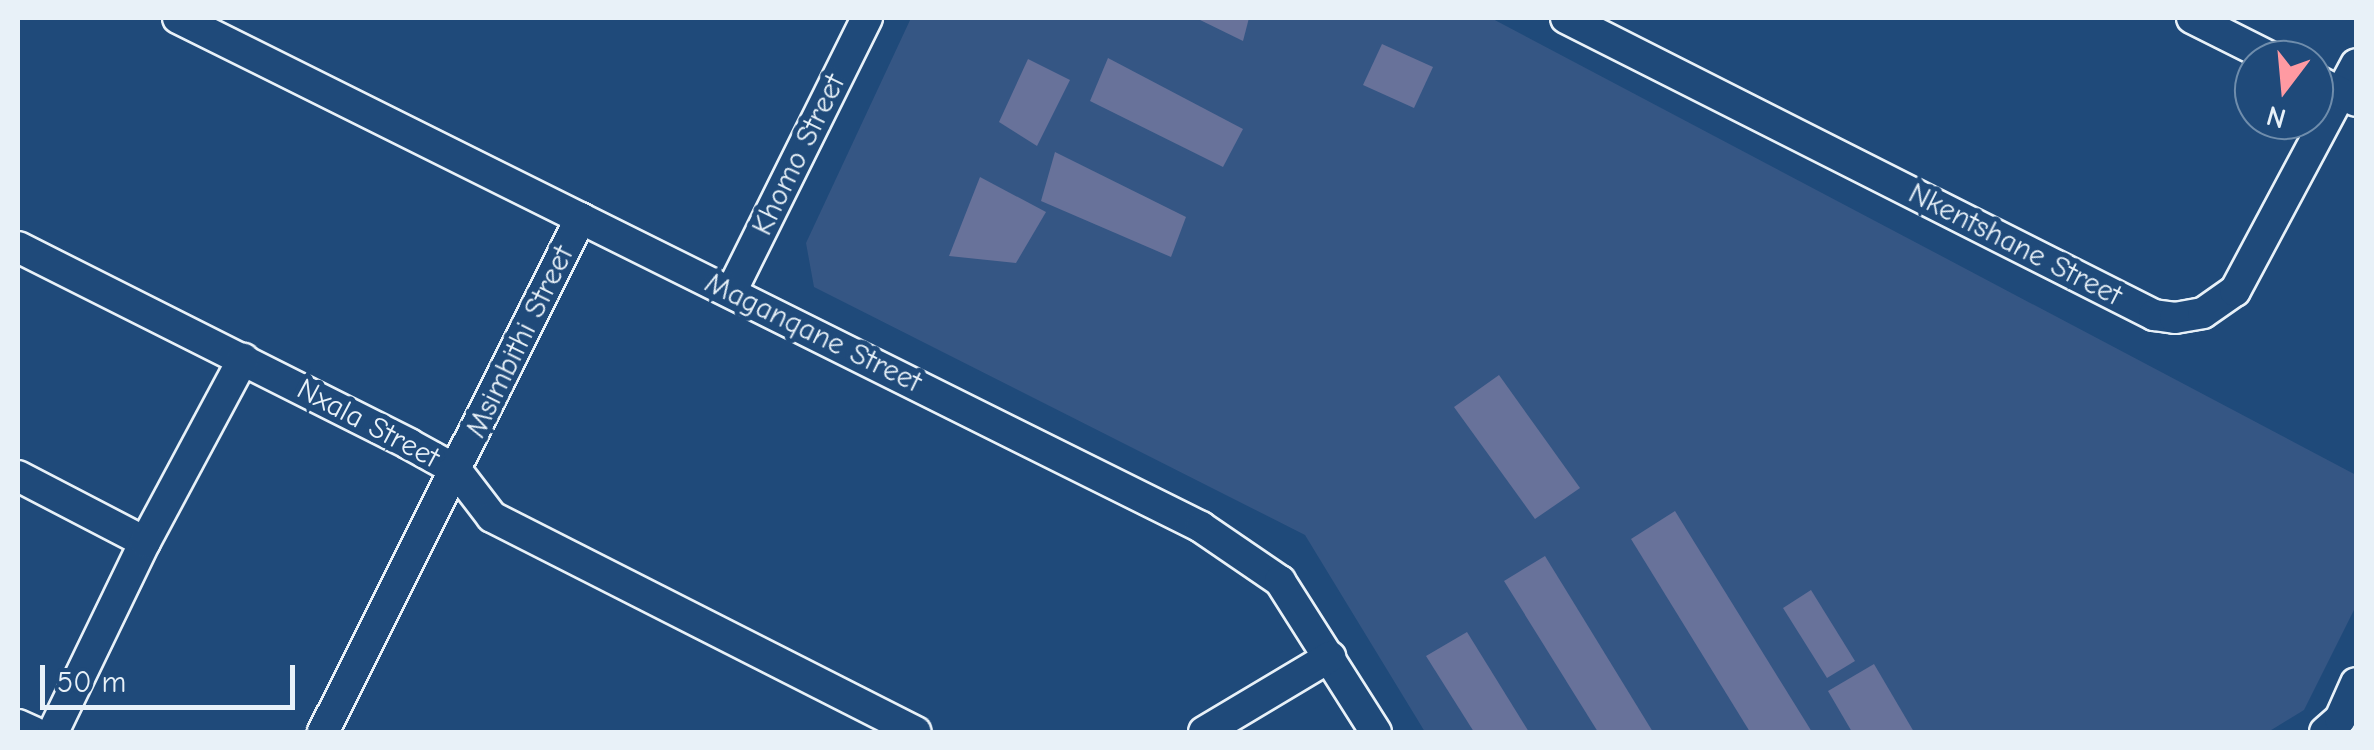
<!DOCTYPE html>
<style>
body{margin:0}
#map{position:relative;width:2374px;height:750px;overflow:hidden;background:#1f4a7a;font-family:"Comic Neue",sans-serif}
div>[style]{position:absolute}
.built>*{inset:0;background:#355684}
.building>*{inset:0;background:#68729a}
.roads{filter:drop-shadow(2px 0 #e8f1f8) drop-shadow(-2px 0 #e8f1f8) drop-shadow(0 2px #e8f1f8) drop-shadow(0 -2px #e8f1f8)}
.minor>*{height:30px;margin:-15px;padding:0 15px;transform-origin:15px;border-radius:15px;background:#1f4a7a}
span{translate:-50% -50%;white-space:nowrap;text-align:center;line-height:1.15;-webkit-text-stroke:10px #1f4a7a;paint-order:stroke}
.street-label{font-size:30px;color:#e8f1f8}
.frame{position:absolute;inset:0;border:20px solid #e8f1f8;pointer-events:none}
.north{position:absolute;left:2234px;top:40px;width:100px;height:100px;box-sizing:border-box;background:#1f4a7a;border:2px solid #6f8dac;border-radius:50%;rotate:196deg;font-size:28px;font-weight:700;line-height:40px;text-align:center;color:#e8f1f8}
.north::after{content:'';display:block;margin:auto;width:35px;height:45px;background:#ff9aa2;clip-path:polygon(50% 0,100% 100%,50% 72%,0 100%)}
.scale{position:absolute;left:40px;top:665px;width:255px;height:45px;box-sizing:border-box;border:5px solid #e8f1f8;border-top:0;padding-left:12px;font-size:30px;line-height:35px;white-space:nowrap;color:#e8f1f8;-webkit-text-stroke:8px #1f4a7a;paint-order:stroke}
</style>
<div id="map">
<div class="built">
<i style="clip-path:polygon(911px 18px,1491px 18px,2356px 475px,2356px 606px,2304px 710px,2268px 732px,1425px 732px,1305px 535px,814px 287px,806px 243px)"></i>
</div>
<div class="building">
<i style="clip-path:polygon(1196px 18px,1249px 18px,1243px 41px)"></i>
<i style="clip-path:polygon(1382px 44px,1433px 67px,1414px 108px,1363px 85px)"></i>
<i style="clip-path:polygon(1108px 58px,1243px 129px,1223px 167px,1090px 101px)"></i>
<i style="clip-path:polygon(1028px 59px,1070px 80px,1037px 146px,999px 122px)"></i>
<i style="clip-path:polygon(1055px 152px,1186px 217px,1171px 257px,1041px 201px)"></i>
<i style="clip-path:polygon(980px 177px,1046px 212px,1016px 263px,949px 256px)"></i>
<i style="clip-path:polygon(1499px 375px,1580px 488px,1535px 519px,1454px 407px)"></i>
<i style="clip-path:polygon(1675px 511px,1812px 732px,1750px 732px,1631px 539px)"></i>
<i style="clip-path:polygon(1545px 556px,1653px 732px,1598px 732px,1504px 581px)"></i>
<i style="clip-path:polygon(1811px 590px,1855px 661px,1827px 678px,1783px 608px)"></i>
<i style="clip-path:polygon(1467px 632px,1529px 732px,1474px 732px,1426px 656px)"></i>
<i style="clip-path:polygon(1874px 664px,1914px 732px,1852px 732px,1828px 691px)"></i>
</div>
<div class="roads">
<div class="minor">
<i style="left:178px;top:18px;width:1143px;rotate:26.45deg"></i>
<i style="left:1201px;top:527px;width:96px;rotate:34.4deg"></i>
<i style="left:1280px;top:581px;width:179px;rotate:57.6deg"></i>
<i style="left:1566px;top:18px;width:659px;rotate:26.8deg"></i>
<i style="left:2154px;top:315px;width:21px;rotate:8deg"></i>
<i style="left:2175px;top:318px;width:28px;rotate:-10deg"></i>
<i style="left:2203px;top:313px;width:39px;rotate:-35deg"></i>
<i style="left:2235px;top:291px;width:257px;rotate:-61.9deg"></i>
<i style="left:2192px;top:18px;width:94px;rotate:26.6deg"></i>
<i style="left:2314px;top:79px;width:47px;rotate:27.6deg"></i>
<i style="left:18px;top:247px;width:438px;rotate:26.7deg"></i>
<i style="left:409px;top:444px;width:54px;rotate:29deg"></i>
<i style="left:456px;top:470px;width:59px;rotate:52.5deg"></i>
<i style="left:492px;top:517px;width:475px;rotate:26.9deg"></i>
<i style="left:731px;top:292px;width:306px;rotate:-63.6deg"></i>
<i style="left:18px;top:476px;width:143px;rotate:27.5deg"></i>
<i style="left:18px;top:725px;width:17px;rotate:24deg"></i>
<i style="left:53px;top:732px;width:211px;rotate:-64.2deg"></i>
<i style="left:145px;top:542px;width:208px;rotate:-61.8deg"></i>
<i style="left:323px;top:732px;width:575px;rotate:-63.35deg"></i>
<i style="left:1204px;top:732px;width:147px;rotate:-30.8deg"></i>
<i style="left:2325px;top:732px;width:20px;rotate:-41deg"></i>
<i style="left:2340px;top:719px;width:39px;rotate:-66deg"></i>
</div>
</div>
<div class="street-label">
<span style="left:799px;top:155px;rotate:-64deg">Khomo Street</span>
<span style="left:2015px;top:245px;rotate:27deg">Nkentshane Street</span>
<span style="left:813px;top:333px;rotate:26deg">Maganqane Street</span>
<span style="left:520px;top:342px;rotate:-64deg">Msimbithi Street</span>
<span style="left:368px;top:424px;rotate:28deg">Nxala Street</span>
</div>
<div class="frame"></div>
<div class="north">N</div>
<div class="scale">50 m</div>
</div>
